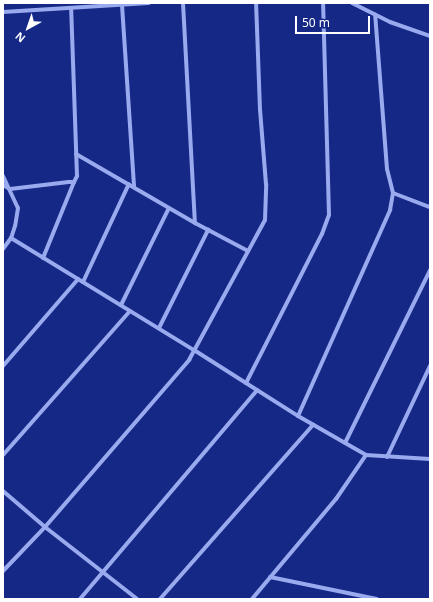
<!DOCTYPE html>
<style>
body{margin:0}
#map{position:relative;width:433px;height:602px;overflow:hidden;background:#152886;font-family:"Noto Sans",sans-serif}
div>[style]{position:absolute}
.street>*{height:4px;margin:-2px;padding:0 2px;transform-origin:2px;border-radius:2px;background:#9aaaee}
span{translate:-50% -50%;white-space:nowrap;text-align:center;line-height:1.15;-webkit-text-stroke:3px #152886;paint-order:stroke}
.frame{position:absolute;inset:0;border:4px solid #fff;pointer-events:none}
.north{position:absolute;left:8px;top:8px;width:40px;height:40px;-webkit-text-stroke:3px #152886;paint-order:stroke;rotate:220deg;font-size:11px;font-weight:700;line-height:16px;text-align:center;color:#fff}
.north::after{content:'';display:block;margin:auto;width:14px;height:18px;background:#fff;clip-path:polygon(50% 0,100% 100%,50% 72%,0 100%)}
.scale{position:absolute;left:295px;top:16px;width:75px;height:18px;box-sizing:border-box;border:2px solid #fff;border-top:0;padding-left:5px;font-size:12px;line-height:14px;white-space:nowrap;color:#fff;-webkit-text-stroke:3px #152886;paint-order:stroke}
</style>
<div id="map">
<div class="street">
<i style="left:183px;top:3px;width:220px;rotate:86.9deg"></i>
<i style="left:352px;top:3px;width:42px;rotate:26.6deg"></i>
<i style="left:390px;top:22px;width:42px;rotate:19.3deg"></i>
<i style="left:122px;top:5px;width:182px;rotate:86.2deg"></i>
<i style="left:3px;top:12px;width:146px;rotate:-3.5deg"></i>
<i style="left:76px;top:154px;width:138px;rotate:30.1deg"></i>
<i style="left:195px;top:223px;width:60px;rotate:27.8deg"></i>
<i style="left:3px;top:176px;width:35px;rotate:65deg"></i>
<i style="left:18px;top:208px;width:18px;rotate:99deg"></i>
<i style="left:15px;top:226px;width:13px;rotate:108deg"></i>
<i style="left:11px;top:238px;width:14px;rotate:126deg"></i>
<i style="left:3px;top:185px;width:8px;rotate:30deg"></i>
<i style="left:10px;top:189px;width:59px;rotate:-6.8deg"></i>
<i style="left:69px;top:182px;width:5px"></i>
<i style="left:74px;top:182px;width:7px;rotate:-63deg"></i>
<i style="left:77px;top:176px;width:168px;rotate:-92deg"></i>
<i style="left:393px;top:193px;width:40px;rotate:21deg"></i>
<i style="left:11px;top:238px;width:215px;rotate:31.5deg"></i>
<i style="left:194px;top:350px;width:123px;rotate:32.4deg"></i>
<i style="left:298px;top:416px;width:78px;rotate:29.8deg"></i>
<i style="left:366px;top:455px;width:64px;rotate:3.6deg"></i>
<i style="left:43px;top:258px;width:82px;rotate:-67.8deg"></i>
<i style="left:83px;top:282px;width:108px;rotate:-64.9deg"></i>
<i style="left:121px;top:305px;width:108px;rotate:-63.7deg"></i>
<i style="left:159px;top:328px;width:110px;rotate:-63.4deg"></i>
<i style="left:3px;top:366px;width:115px;rotate:-49.2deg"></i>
<i style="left:246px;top:383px;width:167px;rotate:-63deg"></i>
<i style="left:322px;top:234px;width:20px;rotate:-70deg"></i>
<i style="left:329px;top:215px;width:212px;rotate:-91.6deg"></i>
<i style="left:298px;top:416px;width:226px;rotate:-65.9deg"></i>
<i style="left:390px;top:210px;width:17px;rotate:-80deg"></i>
<i style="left:393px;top:193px;width:25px;rotate:-104deg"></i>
<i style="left:387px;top:169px;width:155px;rotate:-94.4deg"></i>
<i style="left:345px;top:443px;width:193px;rotate:-63.8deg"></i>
<i style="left:3px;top:455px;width:192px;rotate:-48.6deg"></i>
<i style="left:387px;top:457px;width:101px;rotate:-64.7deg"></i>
<i style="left:3px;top:491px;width:55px;rotate:40.6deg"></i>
<i style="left:45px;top:527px;width:117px;rotate:38deg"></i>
<i style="left:3px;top:571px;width:61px;rotate:-46.3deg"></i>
<i style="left:45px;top:527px;width:221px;rotate:-49.2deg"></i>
<i style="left:189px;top:360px;width:159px;rotate:-61.5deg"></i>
<i style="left:265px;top:220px;width:36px;rotate:-88deg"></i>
<i style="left:266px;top:184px;width:74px;rotate:-94.6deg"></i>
<i style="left:260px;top:110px;width:107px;rotate:-92.1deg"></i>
<i style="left:270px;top:577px;width:109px;rotate:11.6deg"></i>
<i style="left:80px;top:599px;width:274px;rotate:-49.7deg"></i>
<i style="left:160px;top:599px;width:232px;rotate:-48.7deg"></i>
<i style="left:252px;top:599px;width:131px;rotate:-50deg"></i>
<i style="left:336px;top:499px;width:53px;rotate:-55.7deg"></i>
</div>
<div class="frame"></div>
<div class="north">N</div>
<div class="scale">50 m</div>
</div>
